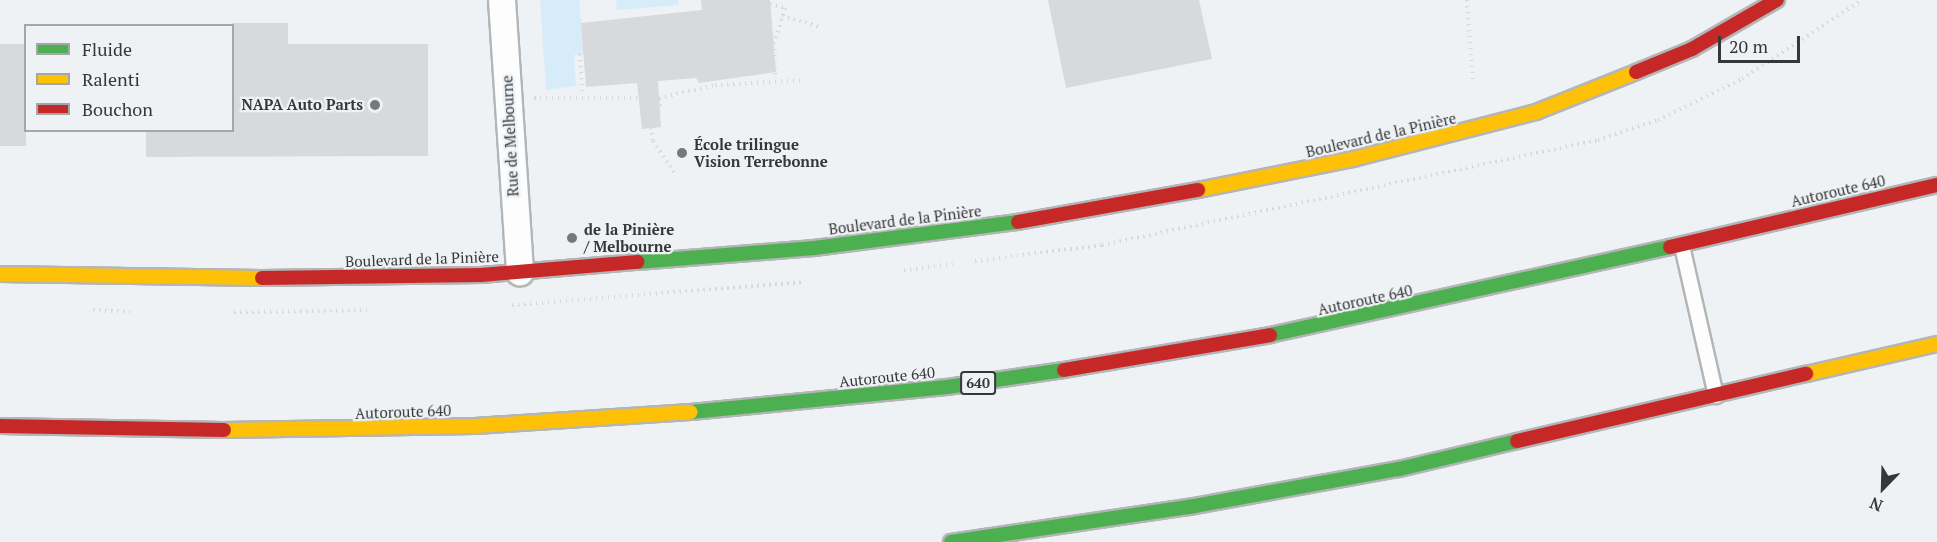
<!DOCTYPE html>
<meta charset="utf-8">
<style>
body{margin:0}
#map{position:relative;width:1937px;height:542px;overflow:hidden;background:#eff2f4;font-family:"PT Serif",serif}
div>[style]{position:absolute}
.green>*{inset:0;background:#d7ecf9}
.building>*{inset:0;background:#d7d9db}
.path>*{height:4px;margin-top:-2px;transform-origin:0;background:repeating-linear-gradient(90deg,#d9d9da 0 1.5px,transparent 0 6px)}
.roads{filter:drop-shadow(2px 0 #b3b5b6) drop-shadow(-2px 0 #b3b5b6) drop-shadow(0 2px #b3b5b6) drop-shadow(0 -2px #b3b5b6)}
.lane>*{height:14px;margin:-7px;padding:0 7px;transform-origin:7px;border-radius:7px;background:#fdfdfd}
.street>*{height:26px;margin:-13px;padding:0 13px;transform-origin:13px;border-radius:13px;background:#fdfdfd}
.fast>*{height:14px;margin:-7px;padding:0 7px;transform-origin:7px;border-radius:7px;background:#4caf50}
.slow>*{height:14px;margin:-7px;padding:0 7px;transform-origin:7px;border-radius:7px;background:#ffc107}
.jam>*{height:14px;margin:-7px;padding:0 7px;transform-origin:7px;border-radius:7px;background:#c62828}
.dots>*{width:16px;height:16px;translate:-50% -50%;box-sizing:border-box;border:3px solid #eef2f5;border-radius:50%}
span{translate:-50% -50%;white-space:nowrap;text-align:center;line-height:1.15;-webkit-text-stroke:4.5px #eef2f5;paint-order:stroke}
.shield-label span{padding:2px 4px;background:#eef2f5;border:2px solid;border-radius:4px;-webkit-text-stroke-width:0}
.shield-label{font-size:14px;color:#363739;font-weight:700}
.poi-label{font-size:15px;color:#363739;font-weight:700}
.right{translate:-100% -50%;text-align:right}
.left{translate:0 -50%;text-align:left}
.street-label{font-size:15px;color:#363739}
.legend{position:absolute;left:24px;top:24px;width:210px;height:108px;box-sizing:border-box;background:#eef2f5;border:2px solid #a4a7aa;margin:0;padding:8px 10px;list-style:none;font-size:18px;color:#363739}
.legend li{display:flex;align-items:center;gap:12px;height:30px}
.legend b{width:30px;border:2px solid #a4a7aa}
.north{position:absolute;left:1853px;top:458px;width:60px;height:60px;-webkit-text-stroke:4px #eef2f5;paint-order:stroke;rotate:203deg;font-size:16px;font-weight:700;line-height:24px;text-align:center;color:#363739}
.north::after{content:'';display:block;margin:auto;width:21px;height:27px;background:#363739;clip-path:polygon(50% 0,100% 100%,50% 72%,0 100%)}
.scale{position:absolute;left:1718px;top:36px;width:82px;height:27px;box-sizing:border-box;border:3px solid #363739;border-top:0;padding-left:8px;font-size:18px;line-height:21px;white-space:nowrap;color:#363739;-webkit-text-stroke:4px #eef2f5;paint-order:stroke}
</style>
<div id="map">
<div class="green">
<i style="clip-path:polygon(540px 0,579px 0,584px 54px,574px 55px,576px 86px,546px 90px)"></i>
<i style="clip-path:polygon(616px 0,678px 0,679px 5px,617px 10px)"></i>
</div>
<div class="building">
<i style="clip-path:polygon(701px 0,770px 0,776px 72px,699px 83px,696px 78px,658px 81px,661px 127px,642px 129px,637px 83px,586px 87px,581px 23px,702px 10px)"></i>
<i style="clip-path:polygon(1048px 0,1199px 0,1212px 59px,1066px 88px)"></i>
<i style="clip-path:polygon(232px 23px,288px 23px,288px 44px,428px 44px,428px 156px,146px 157px,146px 130px,232px 130px)"></i>
<i style="clip-path:polygon(0 44px,26px 44px,26px 146px,0 146px)"></i>
</div>
<div class="path">
<i style="left:1467px;top:0;width:81px;rotate:85.8deg"></i>
<i style="left:770px;top:4px;width:16px;rotate:15deg"></i>
<i style="left:785px;top:8px;width:37px;rotate:107deg"></i>
<i style="left:774px;top:43px;width:35px;rotate:87deg"></i>
<i style="left:782px;top:16px;width:40px;rotate:16deg"></i>
<i style="left:580px;top:54px;width:41px;rotate:85.8deg"></i>
<i style="left:651px;top:87px;width:19px;rotate:87deg"></i>
<i style="left:534px;top:98px;width:108px"></i>
<i style="left:642px;top:98px;width:9px;rotate:90deg"></i>
<i style="left:642px;top:107px;width:18px;rotate:-3deg"></i>
<i style="left:660px;top:106px;width:8px;rotate:-97deg"></i>
<i style="left:659px;top:98px;width:57px;rotate:-13.1deg"></i>
<i style="left:715px;top:85px;width:89px;rotate:-3.2deg"></i>
<i style="left:652px;top:127px;width:14px;rotate:86deg"></i>
<i style="left:653px;top:141px;width:40px;rotate:56deg"></i>
<i style="left:975px;top:261px;width:128px;rotate:-7.2deg"></i>
<i style="left:1102px;top:245px;width:507px;rotate:-11.95deg"></i>
<i style="left:1598px;top:140px;width:63px;rotate:-18.4deg"></i>
<i style="left:1658px;top:120px;width:93px;rotate:-26deg"></i>
<i style="left:1742px;top:79px;width:144px;rotate:-33.4deg"></i>
<i style="left:904px;top:270px;width:49px;rotate:-7deg"></i>
<i style="left:512px;top:305px;width:293px;rotate:-4.5deg"></i>
<i style="left:93px;top:310px;width:37px;rotate:3deg"></i>
<i style="left:234px;top:312px;width:133px;rotate:-0.9deg"></i>
</div>
<div class="roads">
<div class="lane">
<i style="left:1682px;top:246px;width:154px;rotate:77.2deg"></i>
</div>
<div class="street">
<i style="left:502px;top:0;width:273px;rotate:86.2deg"></i>
</div>
<div class="fast">
<i style="left:637px;top:262px;width:178px;rotate:-4.5deg"></i>
<i style="left:814px;top:248px;width:206px;rotate:-7.3deg"></i>
<i style="left:1270px;top:335px;width:410px;rotate:-12.4deg"></i>
<i style="left:691px;top:412px;width:257px;rotate:-5.6deg"></i>
<i style="left:947px;top:387px;width:118px;rotate:-8.3deg"></i>
<i style="left:951px;top:542px;width:241px;rotate:-8.4deg"></i>
<i style="left:1189px;top:507px;width:213px;rotate:-10.3deg"></i>
<i style="left:1399px;top:469px;width:121px;rotate:-13.3deg"></i>
</div>
<div class="slow">
<i style="left:1198px;top:190px;width:158px;rotate:-11.3deg"></i>
<i style="left:1353px;top:159px;width:189px;rotate:-14.4deg"></i>
<i style="left:1536px;top:112px;width:108px;rotate:-21.8deg"></i>
<i style="left:0;top:274px;width:262px;rotate:0.9deg"></i>
<i style="left:1806px;top:374px;width:134px;rotate:-12.9deg"></i>
<i style="left:224px;top:430px;width:251px;rotate:-0.9deg"></i>
<i style="left:475px;top:426px;width:216px;rotate:-3.7deg"></i>
</div>
<div class="jam">
<i style="left:1636px;top:72px;width:61px;rotate:-22.3deg"></i>
<i style="left:1692px;top:49px;width:98px;rotate:-30deg"></i>
<i style="left:1018px;top:222px;width:183px;rotate:-10.1deg"></i>
<i style="left:1670px;top:247px;width:274px;rotate:-13.1deg"></i>
<i style="left:262px;top:278px;width:219px;rotate:-0.8deg"></i>
<i style="left:481px;top:275px;width:157px;rotate:-4.8deg"></i>
<i style="left:1064px;top:370px;width:209px;rotate:-9.6deg"></i>
<i style="left:0;top:426px;width:224px;rotate:1deg"></i>
<i style="left:1517px;top:441px;width:297px;rotate:-13.1deg"></i>
</div>
</div>
<div class="dots">
<i style="left:375px;top:105px;background:#77787a"></i>
<i style="left:682px;top:153px;background:#77787a"></i>
<i style="left:572px;top:238px;background:#77787a"></i>
</div>
<div class="shield-label">
<span style="left:978px;top:383px">640</span>
</div>
<div class="poi-label">
<span class="right" style="left:363px;top:105px">NAPA Auto Parts</span>
<span class="left" style="left:694px;top:153px">École trilingue<br>Vision Terrebonne</span>
<span class="left" style="left:584px;top:238px">de la Pinière<br>/ Melbourne</span>
</div>
<div class="street-label">
<span style="left:1381px;top:135px;rotate:-13deg">Boulevard de la Pinière</span>
<span style="left:510px;top:136px;rotate:-93deg">Rue de Melbourne</span>
<span style="left:1838px;top:191px;rotate:-13deg">Autoroute 640</span>
<span style="left:905px;top:220px;rotate:-7deg">Boulevard de la Pinière</span>
<span style="left:422px;top:259px;rotate:-2deg">Boulevard de la Pinière</span>
<span style="left:1365px;top:300px;rotate:-12deg">Autoroute 640</span>
<span style="left:887px;top:377px;rotate:-6deg">Autoroute 640</span>
<span style="left:403px;top:412px;rotate:-2deg">Autoroute 640</span>
</div>
<ul class="legend">
<li><b style="height:8px;background:#4caf50"></b>Fluide</li>
<li><b style="height:8px;background:#ffc107"></b>Ralenti</li>
<li><b style="height:8px;background:#c62828"></b>Bouchon</li>
</ul>
<div class="north">N</div>
<div class="scale">20 m</div>
</div>
